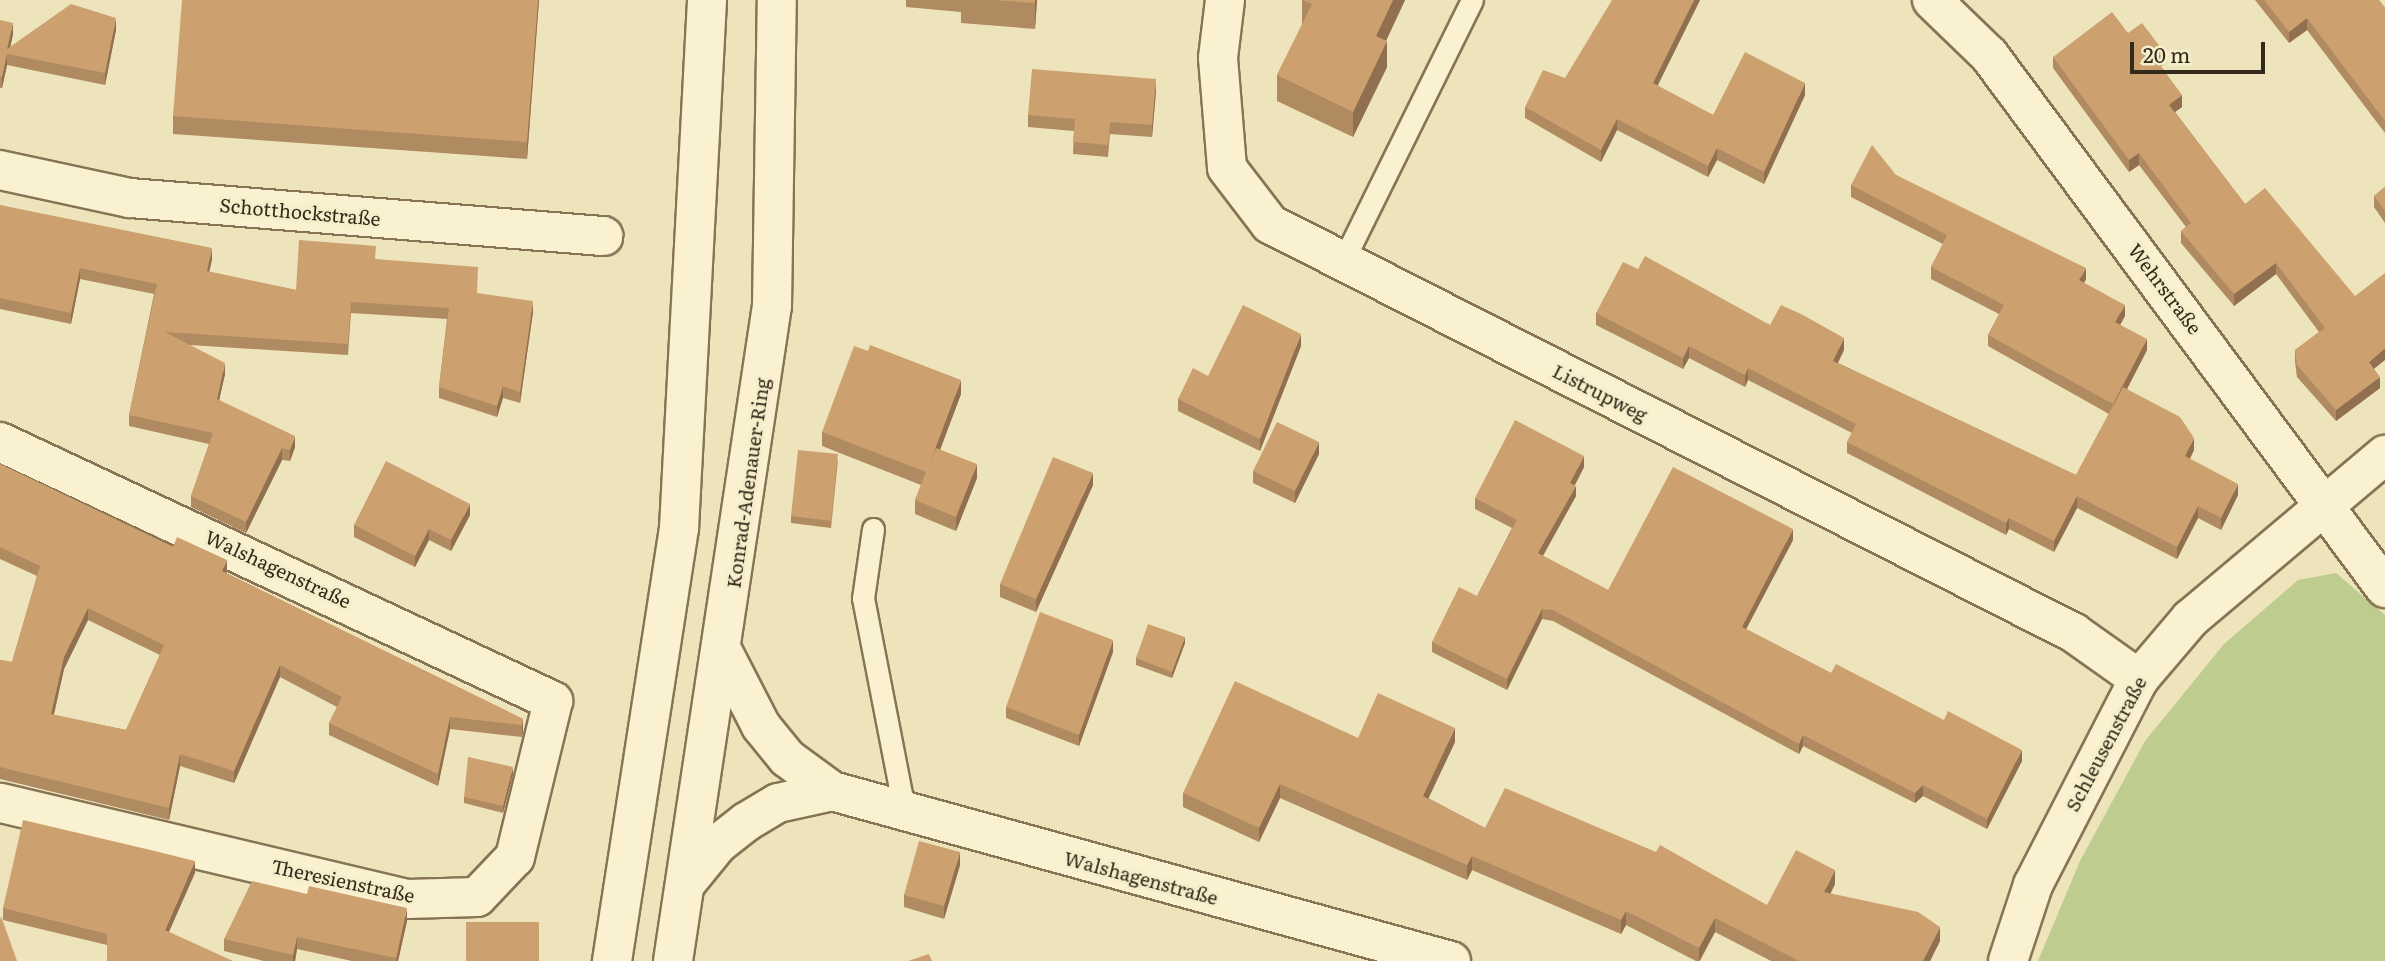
<!DOCTYPE html>
<meta charset="utf-8">
<style>
body{margin:0}
#map{position:relative;width:2385px;height:961px;overflow:hidden;background:#eee4bc;font-family:Literata,serif}
div>[style]{position:absolute}
.green>*{inset:0;background:#bfcc90}
.roads{filter:drop-shadow(2px 0 #867455) drop-shadow(-2px 0 #867455) drop-shadow(0 2px #867455) drop-shadow(0 -2px #867455)}
.lane>*{height:21px;margin:-10.5px;padding:0 10.5px;transform-origin:10.5px;border-radius:10.5px;background:#f9f1cf}
.street>*{height:38px;margin:-19px;padding:0 19px;transform-origin:19px;border-radius:19px;background:#f9f1cf}
.secondary>*{height:38px;margin:-19px;padding:0 19px;transform-origin:19px;border-radius:19px;background:#f9f1cf}
.wall>*{inset:0;background:#b08a60}
.shaded-wall>*{inset:0;background:#90704e}
.building>*{inset:0;background:#cda070}
span{translate:-50% -50%;white-space:nowrap;text-align:center;line-height:1.15;-webkit-text-stroke:6px #f6edcb;paint-order:stroke}
.street-label{font-size:19px;color:#342a1b}
.scale{position:absolute;left:2130px;top:42px;width:135px;height:32px;box-sizing:border-box;border:4px solid #342a1b;border-top:0;padding-left:9px;font-size:21px;line-height:24px;white-space:nowrap;color:#342a1b;-webkit-text-stroke:5px #f6edcb;paint-order:stroke}
</style>
<div id="map">
<div class="green">
<i style="clip-path:polygon(2336px 573px,2385px 615px,2385px 961px,2038px 961px,2080px 861px,2145px 741px,2224px 644px,2298px 580px)"></i>
</div>
<div class="roads">
<div class="lane">
<i style="left:1343px;top:261px;width:291px;rotate:-63.7deg"></i>
<i style="left:873px;top:529px;width:70px;rotate:98.2deg"></i>
<i style="left:863px;top:598px;width:221px;rotate:79deg"></i>
</div>
<div class="street">
<i style="left:1225px;top:0;width:58px;rotate:96.9deg"></i>
<i style="left:1218px;top:58px;width:110px;rotate:85.3deg"></i>
<i style="left:1227px;top:168px;width:71px;rotate:52.5deg"></i>
<i style="left:1270px;top:224px;width:902px;rotate:26.96deg"></i>
<i style="left:2074px;top:633px;width:80px;rotate:35.3deg"></i>
<i style="left:1932px;top:0;width:79px;rotate:44deg"></i>
<i style="left:1989px;top:55px;width:664px;rotate:53.39deg"></i>
<i style="left:0;top:170px;width:133px;rotate:12.2deg"></i>
<i style="left:130px;top:198px;width:475px;rotate:4.6deg"></i>
<i style="left:0;top:442px;width:611px;rotate:25.1deg"></i>
<i style="left:553px;top:701px;width:161px;rotate:103.7deg"></i>
<i style="left:515px;top:857px;width:55px;rotate:133.5deg"></i>
<i style="left:477px;top:897px;width:70px;rotate:178.4deg"></i>
<i style="left:407px;top:899px;width:418px;rotate:-166.7deg"></i>
<i style="left:724px;top:654px;width:81px;rotate:62.8deg"></i>
<i style="left:761px;top:726px;width:41px;rotate:50.9deg"></i>
<i style="left:787px;top:758px;width:56px;rotate:36.3deg"></i>
<i style="left:832px;top:791px;width:642px;rotate:15.36deg"></i>
<i style="left:687px;top:882px;width:49px;rotate:-50.8deg"></i>
<i style="left:718px;top:844px;width:36px;rotate:-38deg"></i>
<i style="left:746px;top:822px;width:37px;rotate:-31deg"></i>
<i style="left:778px;top:803px;width:55px;rotate:-12.5deg"></i>
<i style="left:2008px;top:961px;width:80px;rotate:-71.8deg"></i>
<i style="left:2033px;top:885px;width:232px;rotate:-62.8deg"></i>
<i style="left:2139px;top:679px;width:79px;rotate:-49.6deg"></i>
<i style="left:2190px;top:619px;width:255px;rotate:-40.1deg"></i>
</div>
<div class="secondary">
<i style="left:612px;top:961px;width:438px;rotate:-81.2deg"></i>
<i style="left:679px;top:528px;width:529px;rotate:-86.96deg"></i>
<i style="left:673px;top:961px;width:662px;rotate:-81.41deg"></i>
<i style="left:772px;top:306px;width:306px;rotate:-89.1deg"></i>
</div>
</div>
<div class="wall">
<i style="clip-path:polygon(539px 0,527px 159px,173px 134px,173px 116px)"></i>
<i style="clip-path:polygon(906px 0,1037px 0,1035px 29px,961px 23px,961px 12px,906px 7px)"></i>
<i style="clip-path:polygon(1302px 0,1405px 0,1386px 41px,1387px 67px,1353px 137px,1277px 101px,1277px 75px,1302px 25px)"></i>
<i style="clip-path:polygon(1700px 0,1657px 86px,1713px 115px,1805px 95px,1764px 184px,1717px 160px,1708px 177px,1617px 130px,1601px 162px,1525px 118px,1525px 107px,1565px 78px)"></i>
<i style="clip-path:polygon(2255px 0,2379px 0,2385px 8px,2385px 133px,2307px 30px,2289px 43px)"></i>
<i style="clip-path:polygon(0 20px,13px 34px,10px 47px,116px 30px,105px 85px,7px 65px,2px 88px,0 88px)"></i>
<i style="clip-path:polygon(2128px 33px,2164px 64px,2161px 66px,2182px 107px,2175px 112px,2245px 204px,2374px 369px,2380px 388px,2336px 421px,2297px 377px,2295px 362px,2295px 350px,2319px 332px,2276px 274px,2234px 306px,2181px 243px,2181px 231px,2186px 227px,2139px 165px,2129px 172px,2053px 68px,2053px 57px)"></i>
<i style="clip-path:polygon(1156px 91px,1152px 137px,1110px 134px,1108px 157px,1073px 154px,1074px 131px,1028px 127px,1028px 115px)"></i>
<i style="clip-path:polygon(1896px 175px,2086px 279px,2084px 283px,2125px 316px,2120px 325px,2147px 350px,2127px 389px,2194px 450px,2190px 459px,2238px 495px,2221px 530px,2198px 518px,2177px 559px,2077px 508px,2054px 552px,2009px 529px,2006px 535px,1847px 453px,1847px 442px,1852px 433px,1748px 380px,1745px 387px,1689px 358px,1683px 369px,1596px 325px,1596px 313px,1638px 269px,1770px 325px,1844px 350px,1838px 363px,2076px 475px,2109px 414px,1988px 346px,1988px 335px,1999px 314px,1931px 279px,1931px 267px,1943px 244px,1851px 197px,1851px 185px)"></i>
<i style="clip-path:polygon(2385px 187px,2385px 223px,2374px 207px,2374px 196px)"></i>
<i style="clip-path:polygon(0 205px,212px 259px,209px 272px,296px 290px,376px 259px,533px 312px,520px 403px,503px 398px,497px 417px,439px 398px,439px 387px,447px 319px,351px 313px,348px 355px,190px 345px,225px 374px,219px 400px,295px 447px,290px 461px,282px 460px,246px 533px,191px 507px,191px 496px,209px 444px,129px 426px,129px 415px,154px 294px,80px 279px,71px 324px,0 309px)"></i>
<i style="clip-path:polygon(1301px 346px,1260px 451px,1178px 411px,1178px 399px,1208px 376px)"></i>
<i style="clip-path:polygon(961px 394px,940px 450px,977px 478px,956px 531px,915px 514px,915px 500px,921px 485px,822px 446px,822px 432px)"></i>
<i style="clip-path:polygon(1319px 454px,1295px 503px,1253px 483px,1253px 471px)"></i>
<i style="clip-path:polygon(838px 460px,831px 528px,791px 523px,791px 516px)"></i>
<i style="clip-path:polygon(evenodd,0 464px,227px 572px,226px 573px,523px 719px,523px 731px,522px 737px,450px 729px,438px 786px,329px 735px,329px 723px,337px 707px,280px 677px,234px 783px,180px 766px,169px 820px,0 779px,0 660px,12px 662px,37px 576px,0 559px,0 464px,88px 620px,160px 655px,126px 730px,54px 715px,64px 669px,88px 620px)"></i>
<i style="clip-path:polygon(1584px 467px,1575px 485px,1576px 496px,1543px 556px,1608px 590px,1793px 540px,1746px 629px,1831px 673px,2022px 761px,1987px 829px,1923px 796px,1915px 803px,1803px 746px,1799px 754px,1553px 621px,1542px 619px,1507px 690px,1432px 652px,1432px 642px,1477px 596px,1512px 528px,1475px 509px,1475px 498px)"></i>
<i style="clip-path:polygon(1093px 485px,1036px 612px,1000px 597px,1000px 584px)"></i>
<i style="clip-path:polygon(470px 515px,451px 551px,429px 540px,415px 567px,354px 537px,354px 525px)"></i>
<i style="clip-path:polygon(1185px 643px,1172px 678px,1136px 665px,1136px 658px)"></i>
<i style="clip-path:polygon(1113px 652px,1079px 746px,1006px 718px,1006px 707px)"></i>
<i style="clip-path:polygon(1358px 738px,1455px 742px,1428px 798px,1485px 828px,1767px 905px,1835px 884px,1830px 894px,1940px 941px,1930px 961px,1771px 961px,1715px 932px,1700px 961px,1696px 961px,1626px 925px,1621px 934px,1472px 870px,1467px 880px,1280px 798px,1259px 842px,1183px 807px,1183px 793px)"></i>
<i style="clip-path:polygon(513px 774px,503px 813px,464px 803px,464px 797px)"></i>
<i style="clip-path:polygon(960px 865px,944px 919px,904px 907px,904px 895px)"></i>
<i style="clip-path:polygon(195px 873px,107px 945px,3px 920px,3px 908px)"></i>
<i style="clip-path:polygon(307px 894px,407px 921px,398px 961px,352px 961px,297px 949px,295px 961px,264px 961px,224px 951px,224px 939px)"></i>
</div>
<div class="shaded-wall">
<i style="clip-path:polygon(538px 0,539px 0,527px 159px,527px 142px)"></i>
<i style="clip-path:polygon(1035px 0,1037px 0,1035px 29px)"></i>
<i style="clip-path:polygon(1393px 0,1405px 0,1376px 62px,1376px 36px)"></i>
<i style="clip-path:polygon(1694px 0,1700px 0,1653px 95px,1653px 83px)"></i>
<i style="clip-path:polygon(116px 18px,116px 30px,105px 85px,105px 73px)"></i>
<i style="clip-path:polygon(2307px 18px,2307px 30px,2289px 43px,2289px 32px)"></i>
<i style="clip-path:polygon(13px 23px,13px 34px,9px 54px,7px 49px)"></i>
<i style="clip-path:polygon(1387px 41px,1387px 67px,1353px 137px,1353px 112px)"></i>
<i style="clip-path:polygon(2164px 52px,2164px 64px,2155px 70px,2155px 58px)"></i>
<i style="clip-path:polygon(7px 54px,7px 65px,2px 88px,2px 77px)"></i>
<i style="clip-path:polygon(1156px 79px,1156px 91px,1152px 137px,1152px 125px)"></i>
<i style="clip-path:polygon(1805px 83px,1805px 95px,1764px 184px,1764px 172px)"></i>
<i style="clip-path:polygon(2182px 95px,2182px 107px,2169px 116px,2169px 105px)"></i>
<i style="clip-path:polygon(1617px 119px,1617px 130px,1601px 162px,1601px 150px)"></i>
<i style="clip-path:polygon(1717px 148px,1717px 160px,1708px 177px,1708px 166px)"></i>
<i style="clip-path:polygon(2139px 153px,2139px 165px,2129px 172px,2129px 160px)"></i>
<i style="clip-path:polygon(212px 248px,212px 259px,207px 283px,207px 271px)"></i>
<i style="clip-path:polygon(2276px 263px,2276px 274px,2234px 306px,2234px 294px)"></i>
<i style="clip-path:polygon(80px 268px,80px 279px,71px 324px,71px 313px)"></i>
<i style="clip-path:polygon(2086px 268px,2086px 279px,2079px 292px,2079px 280px)"></i>
<i style="clip-path:polygon(533px 301px,533px 312px,520px 403px,520px 392px)"></i>
<i style="clip-path:polygon(2125px 305px,2125px 316px,2115px 334px,2115px 322px)"></i>
<i style="clip-path:polygon(1301px 334px,1301px 346px,1260px 451px,1260px 439px)"></i>
<i style="clip-path:polygon(1844px 338px,1844px 350px,1833px 372px,1833px 361px)"></i>
<i style="clip-path:polygon(2147px 339px,2147px 350px,2113px 416px,2113px 404px)"></i>
<i style="clip-path:polygon(1689px 346px,1689px 358px,1683px 369px,1683px 358px)"></i>
<i style="clip-path:polygon(2385px 348px,2385px 360px,2369px 373px,2369px 362px)"></i>
<i style="clip-path:polygon(225px 363px,225px 374px,217px 410px,217px 399px)"></i>
<i style="clip-path:polygon(1748px 368px,1748px 380px,1745px 387px,1745px 375px)"></i>
<i style="clip-path:polygon(2380px 377px,2380px 388px,2336px 421px,2336px 410px)"></i>
<i style="clip-path:polygon(961px 380px,961px 394px,929px 479px,929px 465px)"></i>
<i style="clip-path:polygon(503px 386px,503px 398px,497px 417px,497px 406px)"></i>
<i style="clip-path:polygon(295px 436px,295px 447px,290px 461px,290px 450px)"></i>
<i style="clip-path:polygon(2194px 438px,2194px 450px,2185px 468px,2185px 456px)"></i>
<i style="clip-path:polygon(1319px 442px,1319px 454px,1295px 503px,1295px 491px)"></i>
<i style="clip-path:polygon(282px 448px,282px 460px,246px 533px,246px 522px)"></i>
<i style="clip-path:polygon(1584px 456px,1584px 467px,1570px 494px,1570px 483px)"></i>
<i style="clip-path:polygon(977px 464px,977px 478px,956px 531px,956px 517px)"></i>
<i style="clip-path:polygon(1093px 473px,1093px 485px,1036px 612px,1036px 599px)"></i>
<i style="clip-path:polygon(2238px 484px,2238px 495px,2221px 530px,2221px 518px)"></i>
<i style="clip-path:polygon(1576px 486px,1576px 496px,1538px 564px,1538px 553px)"></i>
<i style="clip-path:polygon(2077px 496px,2077px 508px,2054px 552px,2054px 541px)"></i>
<i style="clip-path:polygon(470px 504px,470px 515px,451px 551px,451px 540px)"></i>
<i style="clip-path:polygon(2198px 506px,2198px 518px,2177px 559px,2177px 547px)"></i>
<i style="clip-path:polygon(2009px 518px,2009px 529px,2006px 535px,2006px 523px)"></i>
<i style="clip-path:polygon(429px 529px,429px 540px,415px 567px,415px 556px)"></i>
<i style="clip-path:polygon(1793px 529px,1793px 540px,1742px 637px,1742px 627px)"></i>
<i style="clip-path:polygon(227px 560px,227px 572px,222px 583px,222px 571px)"></i>
<i style="clip-path:polygon(88px 608px,88px 620px,64px 669px,51px 726px,51px 714px,64px 657px)"></i>
<i style="clip-path:polygon(1542px 609px,1542px 619px,1507px 690px,1507px 679px)"></i>
<i style="clip-path:polygon(1185px 637px,1185px 643px,1172px 678px,1172px 672px)"></i>
<i style="clip-path:polygon(1113px 640px,1113px 652px,1079px 746px,1079px 735px)"></i>
<i style="clip-path:polygon(280px 665px,280px 677px,234px 783px,234px 771px)"></i>
<i style="clip-path:polygon(450px 717px,450px 729px,438px 786px,438px 774px)"></i>
<i style="clip-path:polygon(523px 719px,523px 731px,522px 737px,522px 725px)"></i>
<i style="clip-path:polygon(1455px 728px,1455px 742px,1423px 810px,1423px 796px)"></i>
<i style="clip-path:polygon(1803px 735px,1803px 746px,1799px 754px,1799px 744px)"></i>
<i style="clip-path:polygon(2022px 750px,2022px 761px,1987px 829px,1987px 819px)"></i>
<i style="clip-path:polygon(180px 754px,180px 766px,169px 820px,169px 808px)"></i>
<i style="clip-path:polygon(513px 767px,513px 774px,503px 813px,503px 806px)"></i>
<i style="clip-path:polygon(1280px 784px,1280px 798px,1259px 842px,1259px 828px)"></i>
<i style="clip-path:polygon(1923px 785px,1923px 796px,1915px 803px,1915px 793px)"></i>
<i style="clip-path:polygon(960px 852px,960px 865px,944px 919px,944px 906px)"></i>
<i style="clip-path:polygon(1472px 856px,1472px 870px,1467px 880px,1467px 865px)"></i>
<i style="clip-path:polygon(195px 861px,195px 873px,165px 941px,165px 930px)"></i>
<i style="clip-path:polygon(1835px 870px,1835px 884px,1824px 907px,1824px 892px)"></i>
<i style="clip-path:polygon(407px 908px,407px 921px,398px 961px,396px 961px)"></i>
<i style="clip-path:polygon(1626px 911px,1626px 925px,1621px 934px,1621px 920px)"></i>
<i style="clip-path:polygon(1715px 918px,1715px 932px,1699px 961px,1699px 948px)"></i>
<i style="clip-path:polygon(1940px 927px,1940px 941px,1930px 961px,1923px 961px)"></i>
<i style="clip-path:polygon(297px 937px,297px 949px,295px 961px,293px 961px,293px 955px)"></i>
</div>
<div class="building">
<i style="clip-path:polygon(182px 0,538px 0,527px 142px,173px 116px)"></i>
<i style="clip-path:polygon(993px 0,1035px 0,1035px 3px)"></i>
<i style="clip-path:polygon(1303px 0,1393px 0,1376px 36px,1387px 41px,1353px 112px,1277px 75px,1312px 4px)"></i>
<i style="clip-path:polygon(1612px 0,1694px 0,1653px 83px,1713px 115px,1745px 52px,1805px 83px,1764px 172px,1717px 148px,1708px 166px,1617px 119px,1601px 150px,1525px 107px,1543px 70px,1565px 78px)"></i>
<i style="clip-path:polygon(2264px 0,2379px 0,2385px 8px,2385px 121px,2307px 18px,2289px 32px)"></i>
<i style="clip-path:polygon(71px 4px,116px 18px,105px 73px,7px 54px,2px 77px,0 76px,0 20px,13px 23px,7px 49px)"></i>
<i style="clip-path:polygon(2112px 12px,2128px 33px,2142px 23px,2164px 52px,2155px 58px,2182px 95px,2169px 105px,2245px 204px,2265px 188px,2355px 296px,2385px 273px,2385px 348px,2369px 362px,2380px 377px,2336px 410px,2297px 365px,2295px 350px,2325px 328px,2276px 263px,2234px 294px,2181px 231px,2191px 223px,2139px 153px,2129px 160px,2053px 57px)"></i>
<i style="clip-path:polygon(1032px 69px,1156px 79px,1152px 125px,1110px 122px,1108px 145px,1073px 142px,1075px 119px,1028px 115px)"></i>
<i style="clip-path:polygon(1872px 145px,1896px 175px,2086px 268px,2079px 280px,2125px 305px,2115px 322px,2147px 339px,2113px 404px,1988px 335px,2004px 305px,1931px 267px,1947px 235px,1851px 185px)"></i>
<i style="clip-path:polygon(2385px 187px,2385px 211px,2374px 196px)"></i>
<i style="clip-path:polygon(0 205px,212px 248px,207px 271px,296px 290px,299px 240px,376px 246px,375px 259px,478px 267px,477px 293px,533px 301px,520px 392px,503px 386px,497px 406px,439px 387px,449px 308px,351px 302px,348px 344px,165px 332px,225px 363px,217px 399px,295px 436px,290px 450px,282px 448px,246px 522px,191px 496px,213px 433px,129px 415px,157px 284px,80px 268px,71px 313px,0 298px)"></i>
<i style="clip-path:polygon(1645px 256px,1770px 325px,1781px 305px,1803px 315px,1844px 338px,1833px 361px,2076px 475px,2123px 387px,2180px 417px,2194px 438px,2185px 456px,2238px 484px,2221px 518px,2198px 506px,2177px 547px,2077px 496px,2054px 541px,2009px 518px,2006px 523px,1847px 442px,1856px 424px,1748px 368px,1745px 375px,1689px 346px,1683px 358px,1596px 313px,1623px 262px,1638px 269px)"></i>
<i style="clip-path:polygon(1243px 305px,1301px 334px,1260px 439px,1178px 399px,1193px 368px,1208px 376px)"></i>
<i style="clip-path:polygon(870px 345px,961px 380px,929px 465px,936px 448px,977px 464px,956px 517px,915px 500px,926px 472px,822px 432px,854px 346px,868px 351px)"></i>
<i style="clip-path:polygon(1515px 420px,1584px 456px,1570px 483px,1576px 486px,1538px 553px,1608px 590px,1673px 467px,1793px 529px,1742px 627px,1831px 673px,1836px 664px,1944px 720px,1948px 711px,2022px 750px,1987px 819px,1923px 785px,1915px 793px,1803px 735px,1799px 744px,1553px 610px,1542px 609px,1507px 679px,1432px 642px,1459px 587px,1477px 596px,1517px 520px,1475px 498px)"></i>
<i style="clip-path:polygon(1277px 422px,1319px 442px,1295px 491px,1253px 471px)"></i>
<i style="clip-path:polygon(798px 450px,838px 454px,831px 521px,791px 516px)"></i>
<i style="clip-path:polygon(1053px 457px,1093px 473px,1036px 599px,1000px 584px)"></i>
<i style="clip-path:polygon(386px 461px,470px 504px,451px 540px,429px 529px,415px 556px,354px 525px)"></i>
<i style="clip-path:polygon(evenodd,0 464px,173px 547px,177px 537px,227px 560px,222px 571px,523px 719px,522px 725px,450px 717px,438px 774px,329px 723px,342px 697px,280px 665px,234px 771px,180px 754px,169px 808px,0 767px,0 660px,12px 662px,40px 566px,0 547px,0 464px,88px 608px,164px 645px,126px 730px,51px 714px,64px 657px,88px 608px)"></i>
<i style="clip-path:polygon(1040px 612px,1113px 640px,1079px 735px,1006px 707px)"></i>
<i style="clip-path:polygon(1148px 624px,1185px 637px,1172px 672px,1136px 658px)"></i>
<i style="clip-path:polygon(1235px 681px,1358px 738px,1378px 693px,1455px 728px,1423px 796px,1485px 828px,1505px 788px,1656px 852px,1660px 845px,1767px 905px,1796px 850px,1835px 870px,1824px 892px,1918px 912px,1940px 927px,1923px 961px,1799px 961px,1715px 918px,1699px 948px,1626px 911px,1621px 920px,1472px 856px,1467px 865px,1280px 784px,1259px 828px,1183px 793px)"></i>
<i style="clip-path:polygon(468px 757px,513px 767px,503px 806px,464px 797px)"></i>
<i style="clip-path:polygon(23px 820px,159px 852px,195px 861px,165px 930px,233px 961px,107px 961px,107px 934px,3px 908px)"></i>
<i style="clip-path:polygon(919px 841px,960px 852px,944px 906px,904px 895px)"></i>
<i style="clip-path:polygon(252px 881px,307px 894px,309px 886px,407px 908px,396px 958px,297px 937px,293px 955px,224px 939px)"></i>
<i style="clip-path:polygon(1px 916px,17px 961px,0 961px,0 921px)"></i>
<i style="clip-path:polygon(466px 922px,539px 922px,539px 961px,466px 961px)"></i>
<i style="clip-path:polygon(929px 954px,932px 961px,908px 961px)"></i>
</div>
<div class="street-label">
<span style="left:300px;top:212px;rotate:5deg">Schotthockstraße</span>
<span style="left:2165px;top:289px;rotate:53deg">Wehrstraße</span>
<span style="left:1600px;top:393px;rotate:27deg">Listrupweg</span>
<span style="left:748px;top:483px;rotate:-82deg">Konrad-Adenauer-Ring</span>
<span style="left:278px;top:569px;rotate:25deg">Walshagenstraße</span>
<span style="left:2106px;top:744px;rotate:-62deg">Schleusenstraße</span>
<span style="left:1141px;top:878px;rotate:15deg">Walshagenstraße</span>
<span style="left:343px;top:881px;rotate:12deg">Theresienstraße</span>
</div>
<div class="scale">20 m</div>
</div>
